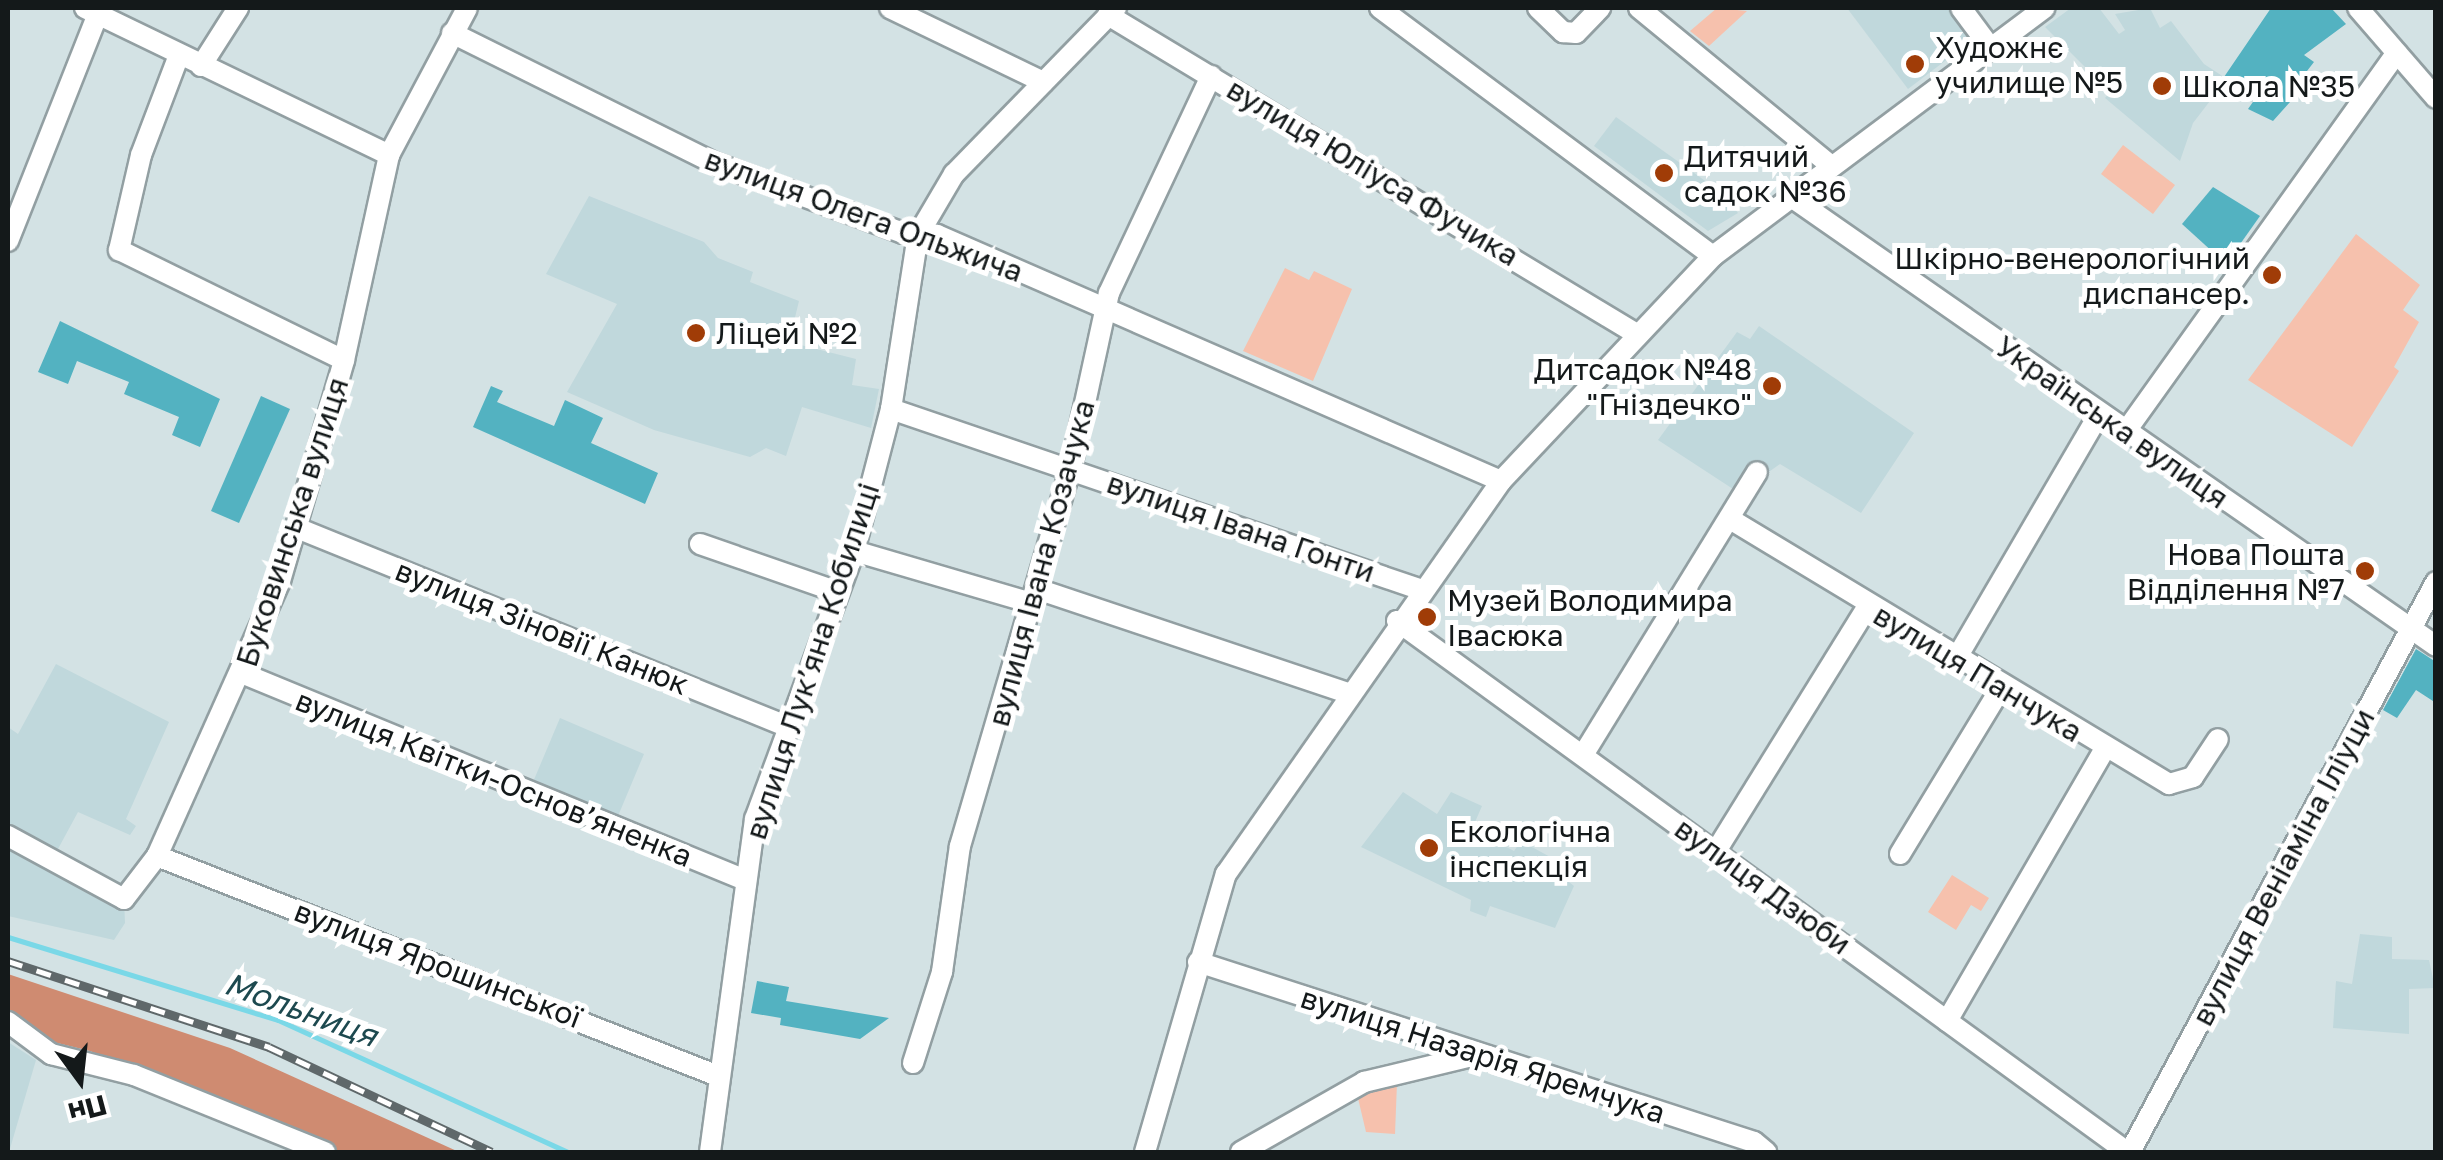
<!DOCTYPE html>
<meta charset="utf-8">
<style>
body{margin:0}
#map{position:relative;width:2443px;height:1160px;overflow:hidden;background:#d3e2e4;font-family:"Golos Text",sans-serif}
div>[style]{position:absolute}
.built>*{inset:0;background:#c0d8dc}
.green>*{inset:0;background:#f6c1ad}
.forest>*{inset:0;background:#cf8b71}
.stream>*{height:5px;margin:-2.5px;padding:0 2.5px;transform-origin:2.5px;border-radius:2.5px;background:#7ad8e7}
.building>*{inset:0;background:#53b2c1}
.roads{filter:drop-shadow(2px 0 #929fa2) drop-shadow(-2px 0 #929fa2) drop-shadow(0 2px #929fa2) drop-shadow(0 -2px #929fa2)}
.minor>*{height:20px;margin:-10px;padding:0 10px;transform-origin:10px;border-radius:10px;background:#fff}
.rail>*{height:9px;margin-top:-4.5px;transform-origin:0;background:repeating-linear-gradient(90deg,#fff 0 15px,#5f686a 0 30px);box-sizing:border-box;border-block:2px solid #5f686a}
.dots>*{width:28px;height:28px;translate:-50% -50%;box-sizing:border-box;border:5px solid #fff;border-radius:50%}
span{translate:-50% -50%;white-space:nowrap;text-align:center;line-height:1.15;-webkit-text-stroke:10px #fff;paint-order:stroke}
.poi-label{font-size:30px;color:#14191a}
.left{translate:0 -50%;text-align:left}
.right{translate:-100% -50%;text-align:right}
.street-label{font-size:30px;color:#14191a}
.water-label{font-size:32px;color:#1d494f;font-style:italic}
.frame{position:absolute;inset:0;border:10px solid #14191a;pointer-events:none}
.north{position:absolute;left:30px;top:1030px;width:100px;height:100px;-webkit-text-stroke:8px #fff;paint-order:stroke;rotate:165deg;font-size:28px;font-weight:700;line-height:40px;text-align:center;color:#14191a}
.north::after{content:'';display:block;margin:auto;width:35px;height:45px;background:#14191a;clip-path:polygon(50% 0,100% 100%,50% 72%,0 100%)}
</style>
<div id="map">
<div class="built">
<i style="clip-path:polygon(1847px 8px,1950px 8px,1974px 39px,1908px 89px)"></i>
<i style="clip-path:polygon(2071px 8px,2099px 8px,2119px 34px,2125px 30px,2115px 14px,2150px 8px,2160px 28px,2171px 21px,2204px 64px,2227px 79px,2193px 123px,2180px 161px,2105px 98px,2110px 92px,2045px 27px)"></i>
<i style="clip-path:polygon(1616px 117px,1722px 193px,1738px 213px,1708px 231px,1594px 146px)"></i>
<i style="clip-path:polygon(589px 196px,704px 242px,718px 258px,753px 272px,750px 282px,799px 301px,789px 342px,856px 359px,852px 385px,879px 389px,871px 428px,802px 407px,786px 456px,766px 448px,750px 457px,654px 430px,567px 392px,617px 304px,546px 274px)"></i>
<i style="clip-path:polygon(1759px 326px,1914px 433px,1861px 513px,1780px 464px,1763px 476px,1748px 466px,1733px 489px,1658px 440px,1737px 332px,1750px 339px)"></i>
<i style="clip-path:polygon(56px 664px,169px 722px,126px 819px,136px 826px,130px 835px,78px 812px,52px 860px,124px 899px,125px 923px,114px 940px,8px 916px,8px 727px,18px 734px)"></i>
<i style="clip-path:polygon(560px 718px,644px 754px,618px 816px,533px 782px)"></i>
<i style="clip-path:polygon(1403px 792px,1437px 814px,1451px 792px,1482px 806px,1472px 829px,1514px 851px,1521px 841px,1554px 859px,1550px 867px,1574px 886px,1555px 928px,1490px 906px,1486px 917px,1470px 911px,1471px 900px,1361px 847px)"></i>
<i style="clip-path:polygon(2360px 934px,2392px 937px,2392px 959px,2429px 960px,2435px 988px,2409px 989px,2409px 1034px,2333px 1028px,2336px 981px,2352px 984px)"></i>
<i style="clip-path:polygon(8px 1042px,36px 1060px,9px 1152px,8px 1152px)"></i>
</div>
<div class="green">
<i style="clip-path:polygon(1717px 8px,1747px 11px,1709px 46px,1690px 31px)"></i>
<i style="clip-path:polygon(2123px 145px,2175px 185px,2153px 214px,2101px 174px)"></i>
<i style="clip-path:polygon(2356px 234px,2420px 285px,2403px 310px,2419px 322px,2394px 367px,2399px 371px,2352px 447px,2248px 380px)"></i>
<i style="clip-path:polygon(1285px 268px,1309px 280px,1314px 271px,1352px 289px,1313px 381px,1243px 351px)"></i>
<i style="clip-path:polygon(1952px 875px,1989px 898px,1981px 911px,1971px 905px,1956px 930px,1928px 912px)"></i>
<i style="clip-path:polygon(1397px 1083px,1395px 1134px,1366px 1132px,1357px 1094px)"></i>
</div>
<div class="forest">
<i style="clip-path:polygon(8px 974px,230px 1048px,459px 1152px,338px 1152px,90px 1051px,41px 1039px,8px 1020px)"></i>
</div>
<div class="stream">
<i style="left:8px;top:937px;width:282px;rotate:17.1deg"></i>
<i style="left:278px;top:1020px;width:318px;rotate:24.5deg"></i>
</div>
<div class="building">
<i style="clip-path:polygon(2271px 8px,2331px 8px,2346px 24px,2304px 55px,2314px 62px,2300px 80px,2306px 84px,2273px 121px,2248px 109px,2255px 99px,2224px 77px)"></i>
<i style="clip-path:polygon(2213px 187px,2260px 216px,2226px 264px,2182px 224px)"></i>
<i style="clip-path:polygon(60px 321px,220px 399px,200px 447px,172px 435px,179px 417px,124px 394px,129px 382px,77px 361px,68px 384px,38px 372px)"></i>
<i style="clip-path:polygon(491px 386px,503px 391px,497px 402px,554px 426px,565px 400px,603px 418px,591px 443px,658px 473px,645px 504px,473px 427px)"></i>
<i style="clip-path:polygon(261px 396px,290px 409px,239px 523px,211px 511px)"></i>
<i style="clip-path:polygon(2416px 649px,2436px 662px,2436px 703px,2416px 690px,2397px 718px,2383px 710px)"></i>
<i style="clip-path:polygon(757px 981px,789px 987px,786px 1001px,889px 1018px,860px 1039px,780px 1025px,781px 1018px,751px 1013px)"></i>
</div>
<div class="roads">
<div class="minor">
<i style="left:85px;top:8px;width:338px;rotate:25.8deg"></i>
<i style="left:890px;top:8px;width:170px;rotate:25.8deg"></i>
<i style="left:1380px;top:8px;width:415px;rotate:36.7deg"></i>
<i style="left:1538px;top:8px;width:35px;rotate:44deg"></i>
<i style="left:1563px;top:32px;width:13px;rotate:4deg"></i>
<i style="left:1576px;top:33px;width:35px;rotate:-46deg"></i>
<i style="left:1639px;top:8px;width:244px;rotate:39.4deg"></i>
<i style="left:1961px;top:8px;width:49px;rotate:53.4deg"></i>
<i style="left:2358px;top:8px;width:119px;rotate:49.1deg"></i>
<i style="left:1108px;top:15px;width:616px;rotate:31.11deg"></i>
<i style="left:452px;top:33px;width:292px;rotate:26.4deg"></i>
<i style="left:714px;top:163px;width:202px;rotate:20.3deg"></i>
<i style="left:903px;top:233px;width:34px;rotate:3deg"></i>
<i style="left:937px;top:235px;width:615px;rotate:23.57deg"></i>
<i style="left:179px;top:55px;width:107px;rotate:110.8deg"></i>
<i style="left:141px;top:155px;width:98px;rotate:103deg"></i>
<i style="left:119px;top:250px;width:250px;rotate:26.1deg"></i>
<i style="left:201px;top:66px;width:69px;rotate:-57.5deg"></i>
<i style="left:1790px;top:196px;width:787px;rotate:34.86deg"></i>
<i style="left:8px;top:241px;width:244px;rotate:-68.4deg"></i>
<i style="left:891px;top:409px;width:558px;rotate:18.82deg"></i>
<i style="left:2126px;top:431px;width:465px;rotate:-54.4deg"></i>
<i style="left:1730px;top:519px;width:513px;rotate:31.12deg"></i>
<i style="left:2169px;top:784px;width:25px;rotate:-16deg"></i>
<i style="left:2193px;top:777px;width:45px;rotate:-56.7deg"></i>
<i style="left:297px;top:528px;width:528px;rotate:22.04deg"></i>
<i style="left:700px;top:544px;width:146px;rotate:19.2deg"></i>
<i style="left:854px;top:551px;width:185px;rotate:16.3deg"></i>
<i style="left:1037px;top:589px;width:327px;rotate:18.5deg"></i>
<i style="left:1397px;top:621px;width:903px;rotate:36.03deg"></i>
<i style="left:1956px;top:659px;width:285px;rotate:-59.7deg"></i>
<i style="left:244px;top:674px;width:542px;rotate:22.35deg"></i>
<i style="left:1583px;top:755px;width:332px;rotate:-58.4deg"></i>
<i style="left:8px;top:836px;width:132px;rotate:28.5deg"></i>
<i style="left:124px;top:899px;width:54px;rotate:-52.5deg"></i>
<i style="left:157px;top:856px;width:301px;rotate:-65.9deg"></i>
<i style="left:280px;top:581px;width:230px;rotate:-73.8deg"></i>
<i style="left:344px;top:360px;width:210px;rotate:-77.6deg"></i>
<i style="left:389px;top:155px;width:166px;rotate:-62deg"></i>
<i style="left:1716px;top:851px;width:288px;rotate:-58.2deg"></i>
<i style="left:1900px;top:854px;width:194px;rotate:-58.7deg"></i>
<i style="left:157px;top:856px;width:603px;rotate:21.41deg"></i>
<i style="left:1198px;top:962px;width:584px;rotate:17.94deg"></i>
<i style="left:1754px;top:1142px;width:16px;rotate:40deg"></i>
<i style="left:1947px;top:1021px;width:313px;rotate:-59.9deg"></i>
<i style="left:8px;top:1022px;width:54px;rotate:36.7deg"></i>
<i style="left:51px;top:1054px;width:86px;rotate:14.2deg"></i>
<i style="left:134px;top:1075px;width:206px;rotate:22deg"></i>
<i style="left:913px;top:1063px;width:96px;rotate:-72.3deg"></i>
<i style="left:942px;top:972px;width:127px;rotate:-81.9deg"></i>
<i style="left:960px;top:846px;width:395px;rotate:-73.7deg"></i>
<i style="left:1071px;top:467px;width:178px;rotate:-77.7deg"></i>
<i style="left:1109px;top:293px;width:240px;rotate:-64.8deg"></i>
<i style="left:710px;top:1152px;width:336px;rotate:-82.3deg"></i>
<i style="left:755px;top:819px;width:286px;rotate:-69.7deg"></i>
<i style="left:854px;top:551px;width:147px;rotate:-75.4deg"></i>
<i style="left:891px;top:409px;width:176px;rotate:-81.2deg"></i>
<i style="left:918px;top:235px;width:71px;rotate:-59.5deg"></i>
<i style="left:954px;top:174px;width:232px;rotate:-45.7deg"></i>
<i style="left:1145px;top:1152px;width:290px;rotate:-73.8deg"></i>
<i style="left:1226px;top:874px;width:480px;rotate:-55deg"></i>
<i style="left:1501px;top:481px;width:309px;rotate:-46.7deg"></i>
<i style="left:1713px;top:256px;width:414px;rotate:-36.8deg"></i>
<i style="left:1241px;top:1152px;width:142px;rotate:-29.6deg"></i>
<i style="left:1364px;top:1082px;width:111px;rotate:-13.5deg"></i>
<i style="left:2130px;top:1152px;width:647px;rotate:-61.77deg"></i>
</div>
</div>
<div class="rail">
<i style="left:8px;top:961px;width:275px;rotate:18.2deg"></i>
<i style="left:269px;top:1047px;width:246px;rotate:25.2deg"></i>
</div>
<div class="dots">
<i style="left:1915px;top:64px;background:#a03c07"></i>
<i style="left:2162px;top:86px;background:#a03c07"></i>
<i style="left:1664px;top:173px;background:#a03c07"></i>
<i style="left:2272px;top:275px;background:#a03c07"></i>
<i style="left:696px;top:333px;background:#a03c07"></i>
<i style="left:1772px;top:386px;background:#a03c07"></i>
<i style="left:2365px;top:571px;background:#a03c07"></i>
<i style="left:1427px;top:617px;background:#a03c07"></i>
<i style="left:1429px;top:848px;background:#a03c07"></i>
</div>
<div class="poi-label">
<span class="left" style="left:1935px;top:64px">Художнє<br>училище №5</span>
<span class="left" style="left:2182px;top:86px">Школа №35</span>
<span class="left" style="left:1684px;top:173px">Дитячий<br>садок №36</span>
<span class="right" style="left:2250px;top:275px">Шкірно-венерологічний<br>диспансер.</span>
<span class="left" style="left:716px;top:333px">Ліцей №2</span>
<span class="right" style="left:1752px;top:386px">Дитсадок №48<br>"Гніздечко"</span>
<span class="right" style="left:2345px;top:571px">Нова Пошта<br>Відділення №7</span>
<span class="left" style="left:1447px;top:617px">Музей Володимира<br>Івасюка</span>
<span class="left" style="left:1449px;top:848px">Екологічна<br>інспекція</span>
</div>
<div class="street-label">
<span style="left:1373px;top:172px;rotate:31deg">вулиця Юліуса Фучика</span>
<span style="left:864px;top:215px;rotate:20deg">вулиця Олега Ольжича</span>
<span style="left:2112px;top:422px;rotate:35deg">Українська вулиця</span>
<span style="left:292px;top:522px;rotate:-72deg">Буковинська вулиця</span>
<span style="left:1241px;top:527px;rotate:19deg">вулиця Івана Гонти</span>
<span style="left:1041px;top:563px;rotate:-75deg">вулиця Івана Козачука</span>
<span style="left:542px;top:627px;rotate:22deg">вулиця Зіновії Канюк</span>
<span style="left:812px;top:661px;rotate:-72deg">вулиця Лукʼяна Кобилиці</span>
<span style="left:1978px;top:673px;rotate:31deg">вулиця Панчука</span>
<span style="left:494px;top:778px;rotate:22deg">вулиця Квітки-Основʼяненка</span>
<span style="left:2283px;top:867px;rotate:-62deg">вулиця Веніаміна Іліуци</span>
<span style="left:1763px;top:886px;rotate:36deg">вулиця Дзюби</span>
<span style="left:438px;top:964px;rotate:21deg">вулиця Ярошинської</span>
<span style="left:1483px;top:1055px;rotate:18deg">вулиця Назарія Яремчука</span>
</div>
<div class="water-label">
<span style="left:301px;top:1009px;rotate:20deg">Мольниця</span>
</div>
<div class="frame"></div>
<div class="north">Пн</div>
</div>
